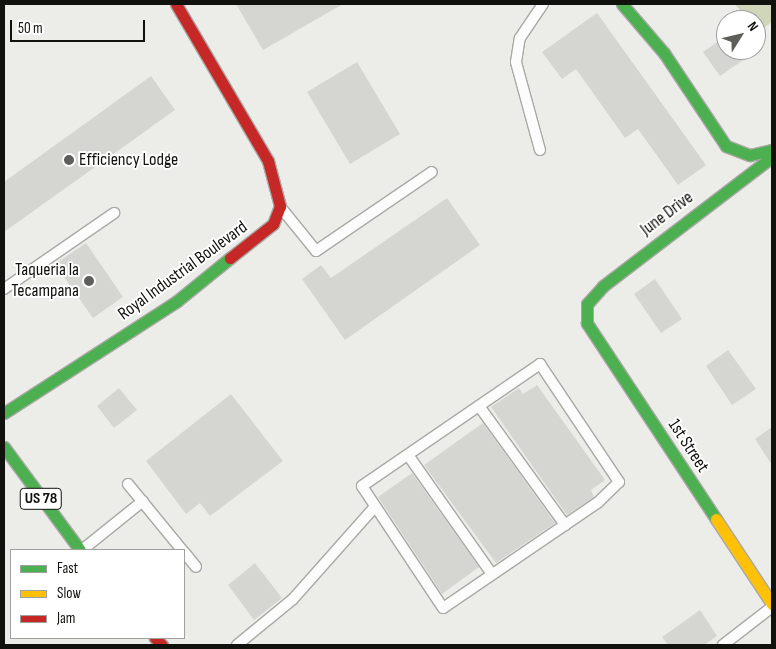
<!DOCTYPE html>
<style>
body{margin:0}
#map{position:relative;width:776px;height:649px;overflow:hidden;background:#ecede8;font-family:"Sofia Sans Condensed",sans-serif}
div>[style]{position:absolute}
.forest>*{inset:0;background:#cfd6ba}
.building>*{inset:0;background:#d5d6d2}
.roads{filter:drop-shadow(1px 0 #a8a9a5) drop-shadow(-1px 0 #a8a9a5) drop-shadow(0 1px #a8a9a5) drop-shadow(0 -1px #a8a9a5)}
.lane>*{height:10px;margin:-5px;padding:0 5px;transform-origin:5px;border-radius:5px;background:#fcfcfc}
.fast>*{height:11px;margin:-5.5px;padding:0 5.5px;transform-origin:5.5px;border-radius:5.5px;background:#4caf50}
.slow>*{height:11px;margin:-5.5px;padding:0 5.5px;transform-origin:5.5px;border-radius:5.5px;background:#ffc107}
.jam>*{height:11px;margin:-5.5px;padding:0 5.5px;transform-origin:5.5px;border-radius:5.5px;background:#c62828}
.dots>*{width:14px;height:14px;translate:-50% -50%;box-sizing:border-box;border:2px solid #fff;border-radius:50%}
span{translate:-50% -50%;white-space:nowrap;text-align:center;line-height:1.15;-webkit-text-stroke:4px #fff;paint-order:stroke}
.shield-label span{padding:1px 4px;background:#fff;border:1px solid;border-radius:4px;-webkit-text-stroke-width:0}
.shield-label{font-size:16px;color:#11120e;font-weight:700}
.poi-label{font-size:18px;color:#11120e}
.left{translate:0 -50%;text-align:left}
.right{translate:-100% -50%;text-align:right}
.street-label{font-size:18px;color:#11120e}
.frame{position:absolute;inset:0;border:5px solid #11120e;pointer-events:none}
.legend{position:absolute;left:10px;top:549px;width:175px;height:90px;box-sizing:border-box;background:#fff;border:1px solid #a0a09f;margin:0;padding:6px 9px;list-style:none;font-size:15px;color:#11120e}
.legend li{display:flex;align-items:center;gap:10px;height:25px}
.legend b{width:25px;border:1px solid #a0a09f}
.north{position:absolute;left:716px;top:10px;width:50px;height:50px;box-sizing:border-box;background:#fff;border:1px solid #a0a09f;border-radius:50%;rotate:54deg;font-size:14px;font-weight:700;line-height:20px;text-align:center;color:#11120e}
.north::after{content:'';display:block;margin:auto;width:18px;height:22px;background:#5e5f5a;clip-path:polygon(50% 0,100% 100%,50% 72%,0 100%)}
.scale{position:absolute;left:10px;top:20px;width:135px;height:22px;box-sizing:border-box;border:2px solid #11120e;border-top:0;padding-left:6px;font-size:15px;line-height:18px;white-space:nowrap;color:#11120e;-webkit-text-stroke:4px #fff;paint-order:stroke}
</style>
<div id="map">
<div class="forest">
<i style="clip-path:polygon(735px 4px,772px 4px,772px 22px,758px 32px,756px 20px,748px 20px)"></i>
</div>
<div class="building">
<i style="clip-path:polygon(236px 4px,343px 4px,263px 50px)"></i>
<i style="clip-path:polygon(597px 13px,706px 165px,678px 185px,638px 129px,625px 138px,576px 69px,562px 79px,542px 52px)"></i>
<i style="clip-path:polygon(726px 36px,726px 50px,758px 50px,720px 76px,703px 52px)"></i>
<i style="clip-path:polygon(357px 62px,400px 134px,350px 164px,307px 92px)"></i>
<i style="clip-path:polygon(151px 76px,175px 110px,4px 232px,4px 182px)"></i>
<i style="clip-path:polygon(447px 198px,480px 245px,345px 340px,302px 279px,321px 265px,331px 278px)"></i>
<i style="clip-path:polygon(86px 243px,123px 297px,93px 318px,55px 264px)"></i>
<i style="clip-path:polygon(655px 279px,682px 319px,661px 333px,634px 294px)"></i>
<i style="clip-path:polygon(728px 350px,756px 389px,732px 405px,706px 366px)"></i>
<i style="clip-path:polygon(537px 385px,605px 480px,591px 490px,594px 497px,567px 515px,491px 407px,519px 388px,523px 394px)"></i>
<i style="clip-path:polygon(119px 388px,137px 410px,114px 428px,97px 406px)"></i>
<i style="clip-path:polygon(231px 394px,283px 461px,210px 516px,200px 503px,186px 514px,146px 461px)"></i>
<i style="clip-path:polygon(483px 423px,555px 523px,496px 563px,424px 465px)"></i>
<i style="clip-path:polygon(772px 427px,772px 465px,755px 439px)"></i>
<i style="clip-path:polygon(412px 473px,479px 567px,442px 594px,378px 497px)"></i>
<i style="clip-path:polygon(255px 563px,282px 598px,254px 620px,228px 585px)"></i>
<i style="clip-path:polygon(700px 610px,717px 636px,704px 645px,668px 645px,662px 637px)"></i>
</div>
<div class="roads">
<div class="lane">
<i style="left:540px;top:150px;width:91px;rotate:-105.3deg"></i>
<i style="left:516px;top:62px;width:24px;rotate:-81deg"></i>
<i style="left:520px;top:38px;width:41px;rotate:-55.9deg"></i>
<i style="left:282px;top:209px;width:54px;rotate:51deg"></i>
<i style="left:316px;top:251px;width:140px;rotate:-34.3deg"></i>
<i style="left:4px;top:289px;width:134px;rotate:-34.6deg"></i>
<i style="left:540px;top:364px;width:142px;rotate:56.2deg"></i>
<i style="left:619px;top:482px;width:30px;rotate:136deg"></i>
<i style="left:597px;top:503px;width:186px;rotate:145.7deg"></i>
<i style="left:443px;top:608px;width:146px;rotate:-123.6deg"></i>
<i style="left:362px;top:486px;width:216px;rotate:-34.4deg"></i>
<i style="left:479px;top:406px;width:147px;rotate:54.1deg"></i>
<i style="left:408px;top:455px;width:146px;rotate:54.8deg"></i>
<i style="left:128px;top:484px;width:85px;rotate:50.7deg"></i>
<i style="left:82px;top:550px;width:78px;rotate:-38.8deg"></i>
<i style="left:184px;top:552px;width:19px;rotate:51deg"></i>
<i style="left:237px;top:645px;width:72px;rotate:-39.4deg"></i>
<i style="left:293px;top:599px;width:120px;rotate:-48.4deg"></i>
<i style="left:723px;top:645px;width:62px;rotate:-37.8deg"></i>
</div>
<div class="fast">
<i style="left:622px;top:4px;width:65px;rotate:49.4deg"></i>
<i style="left:664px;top:53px;width:112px;rotate:56.3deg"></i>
<i style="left:726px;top:146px;width:26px;rotate:21deg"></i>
<i style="left:750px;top:155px;width:23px;rotate:-13deg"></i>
<i style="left:4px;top:413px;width:206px;rotate:-32.9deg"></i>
<i style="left:177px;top:301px;width:68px;rotate:-39.1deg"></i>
<i style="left:4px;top:447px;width:128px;rotate:53.6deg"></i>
<i style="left:716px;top:519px;width:235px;rotate:-123.4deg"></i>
<i style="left:587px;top:323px;width:19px;rotate:-90deg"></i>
<i style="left:587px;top:304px;width:24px;rotate:-48deg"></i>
<i style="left:603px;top:286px;width:213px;rotate:-37.4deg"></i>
</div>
<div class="slow">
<i style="left:716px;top:519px;width:102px;rotate:56.6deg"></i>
</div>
<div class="jam">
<i style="left:176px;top:4px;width:182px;rotate:59.6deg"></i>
<i style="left:268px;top:161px;width:47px;rotate:75.1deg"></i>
<i style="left:280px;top:206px;width:19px;rotate:111deg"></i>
<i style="left:273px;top:224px;width:55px;rotate:141.7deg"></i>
<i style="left:155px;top:638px;width:10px;rotate:45deg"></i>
</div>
</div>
<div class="dots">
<i style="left:69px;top:160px;background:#5e5f5a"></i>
<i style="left:89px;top:281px;background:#5e5f5a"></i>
</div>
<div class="shield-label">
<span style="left:41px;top:499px">US 78</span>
</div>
<div class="poi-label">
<span class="left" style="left:79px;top:160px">Efficiency Lodge</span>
<span class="right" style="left:79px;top:281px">Taqueria la<br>Tecampana</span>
</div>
<div class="street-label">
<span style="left:667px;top:214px;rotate:-37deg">June Drive</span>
<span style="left:183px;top:271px;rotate:-36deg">Royal Industrial Boulevard</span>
<span style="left:688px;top:446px;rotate:57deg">1st Street</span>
</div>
<div class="frame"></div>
<ul class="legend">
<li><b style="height:6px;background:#4caf50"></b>Fast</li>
<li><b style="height:6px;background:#ffc107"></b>Slow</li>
<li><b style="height:6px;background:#c62828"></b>Jam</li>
</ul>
<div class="north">N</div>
<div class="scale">50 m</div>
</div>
